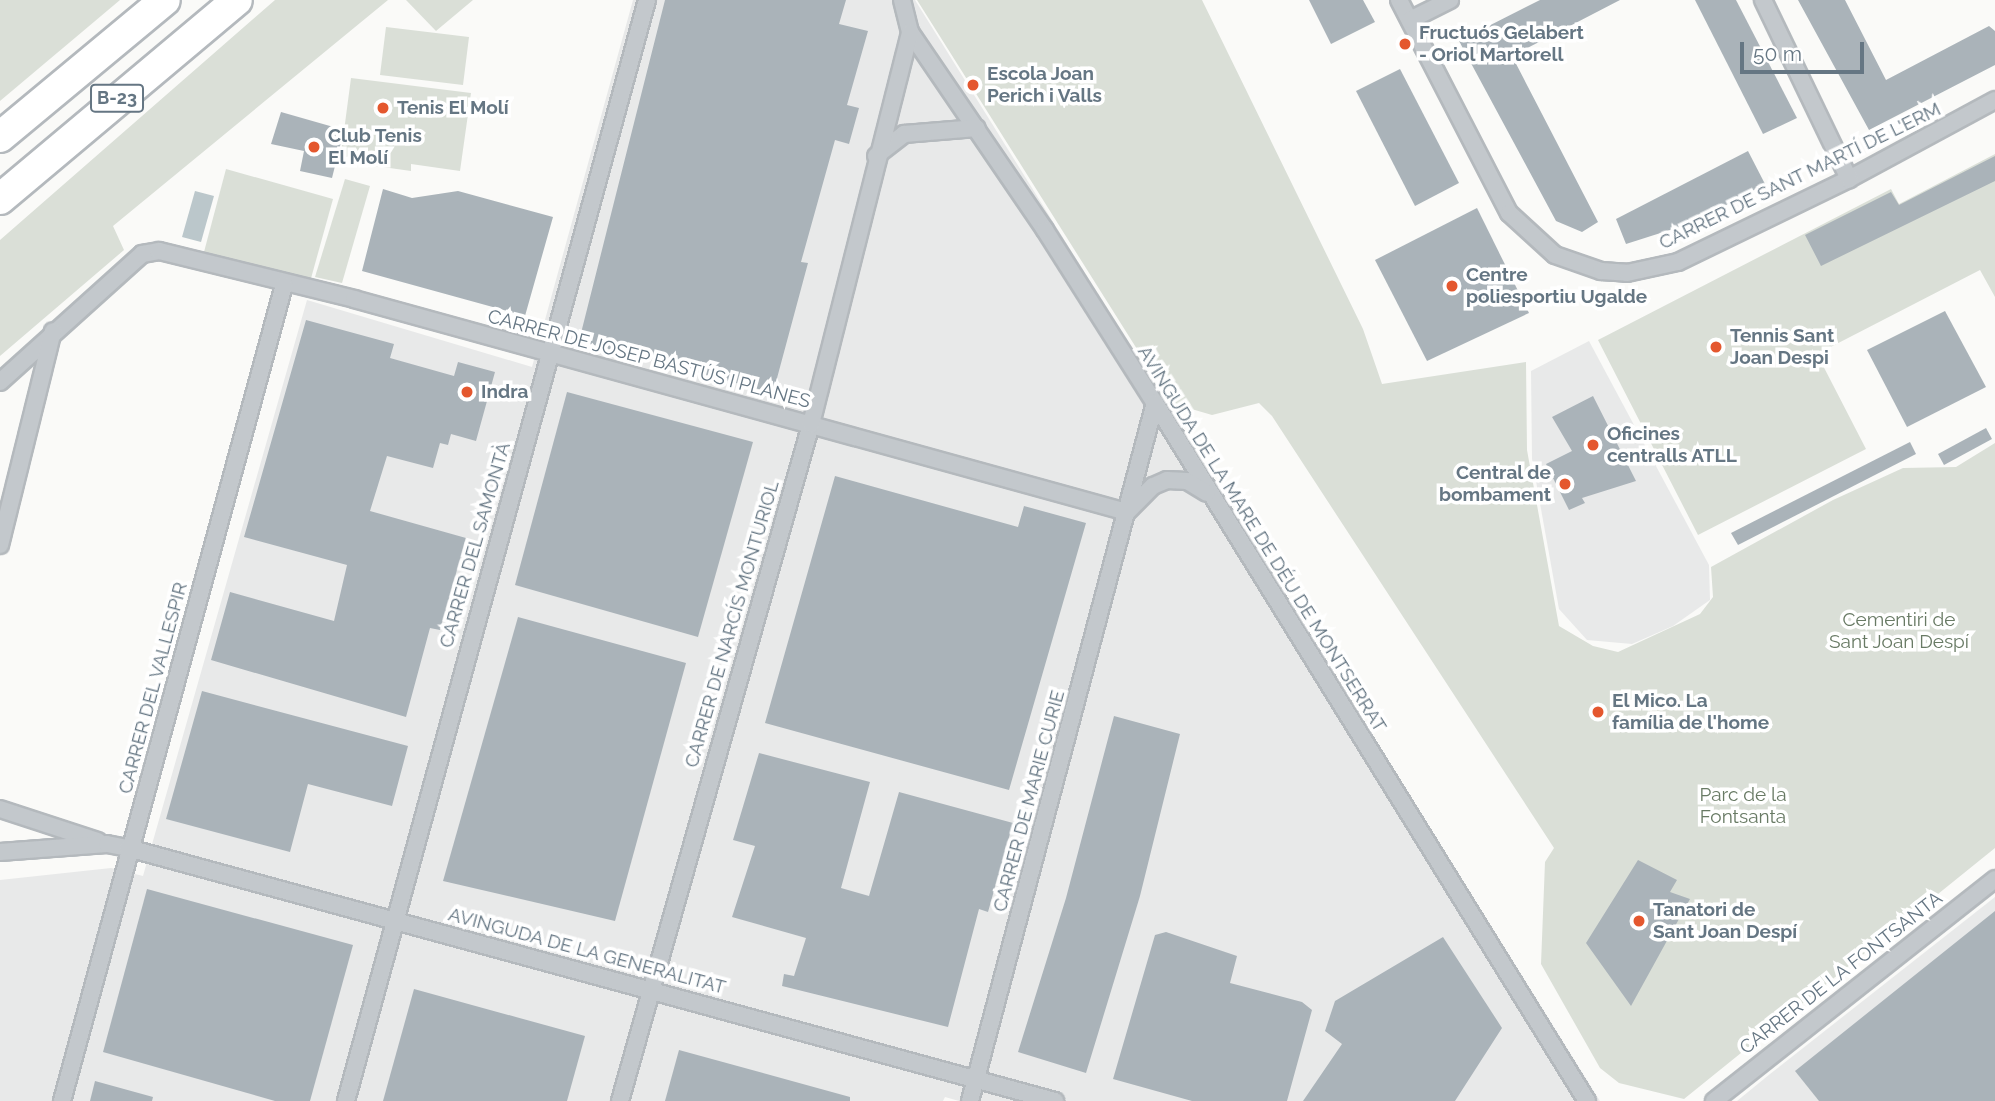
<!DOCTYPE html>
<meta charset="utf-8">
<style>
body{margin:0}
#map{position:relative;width:1995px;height:1101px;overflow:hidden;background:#fafaf8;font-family:Raleway,sans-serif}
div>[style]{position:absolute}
.built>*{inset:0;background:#e8e9e9}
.green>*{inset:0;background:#dadfd7}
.water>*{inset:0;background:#bbc7cb}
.building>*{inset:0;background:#aab3b9}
.roads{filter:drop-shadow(2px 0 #b4b9bd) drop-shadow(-2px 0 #b4b9bd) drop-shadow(0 2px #b4b9bd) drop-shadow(0 -2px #b4b9bd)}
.street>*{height:16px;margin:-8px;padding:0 8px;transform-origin:8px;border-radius:8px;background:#c3c8cc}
.highway>*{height:30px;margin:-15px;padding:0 15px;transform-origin:15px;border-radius:15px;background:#fff}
.dots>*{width:19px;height:19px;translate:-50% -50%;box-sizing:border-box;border:4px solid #fff;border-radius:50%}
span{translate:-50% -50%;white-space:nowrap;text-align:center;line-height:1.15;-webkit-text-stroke:7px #fff;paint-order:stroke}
.shield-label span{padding:2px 5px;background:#fff;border:2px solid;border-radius:5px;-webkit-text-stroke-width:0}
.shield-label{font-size:18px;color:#657683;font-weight:700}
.poi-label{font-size:19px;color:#657683;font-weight:700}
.left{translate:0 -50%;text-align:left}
.right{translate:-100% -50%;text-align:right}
.street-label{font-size:19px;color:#657683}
.park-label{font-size:19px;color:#687a64}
.scale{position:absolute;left:1740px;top:42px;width:124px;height:32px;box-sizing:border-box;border:4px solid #657683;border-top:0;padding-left:9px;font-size:21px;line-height:24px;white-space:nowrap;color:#657683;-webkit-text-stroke:5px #fff;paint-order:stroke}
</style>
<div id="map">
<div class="built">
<i style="clip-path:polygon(633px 0,915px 0,1600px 1101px,959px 1101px,945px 1097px,943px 1101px,0 1101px,0 880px,111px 868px,143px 876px,307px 300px,532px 367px)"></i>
<i style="clip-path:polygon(1589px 341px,1709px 565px,1710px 600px,1673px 626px,1632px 644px,1587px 640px,1559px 609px,1532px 459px,1531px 371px)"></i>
<i style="clip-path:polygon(1995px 897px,1995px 1101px,1737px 1101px,1770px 1074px)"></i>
</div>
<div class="green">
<i style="clip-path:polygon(0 0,120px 0,0 101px)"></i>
<i style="clip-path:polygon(275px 0,388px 0,113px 226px,124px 250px,0 356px,0 240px)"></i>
<i style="clip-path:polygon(406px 0,473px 0,436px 31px)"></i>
<i style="clip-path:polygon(917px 0,1202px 0,1363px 329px,1382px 384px,1526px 362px,1527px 450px,1559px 626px,1593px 646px,1618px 652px,1700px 614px,1713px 597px,1711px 567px,1833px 500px,1903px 468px,1956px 467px,1995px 443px,1995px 848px,1684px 1099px,1619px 1083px,1600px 1068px,1541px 964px,1545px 862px,1554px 848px,1272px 416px,1259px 403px,1212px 415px,1171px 403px)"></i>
<i style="clip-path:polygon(386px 27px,469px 37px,463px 85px,380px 75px)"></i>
<i style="clip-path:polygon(351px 78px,471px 93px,460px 171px,411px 164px,411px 171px,340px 161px)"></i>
<i style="clip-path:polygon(1995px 154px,1995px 297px,1980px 270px,1817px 354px,1866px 449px,1698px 535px,1598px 340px,1891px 189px,1899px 204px)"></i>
<i style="clip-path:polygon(226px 169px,333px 199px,310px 282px,204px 252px)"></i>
<i style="clip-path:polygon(345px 179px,370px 186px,342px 283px,315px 277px)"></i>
</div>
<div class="water">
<i style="clip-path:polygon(195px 191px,214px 196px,201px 242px,182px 237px)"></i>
</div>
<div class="building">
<i style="clip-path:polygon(665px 0,846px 0,839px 24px,868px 31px,847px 105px,859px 108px,849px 144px,835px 140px,801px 262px,808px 263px,773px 393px,579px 341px)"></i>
<i style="clip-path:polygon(1309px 0,1363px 0,1375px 22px,1331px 44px)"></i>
<i style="clip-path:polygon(1540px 0,1620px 0,1512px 56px,1598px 222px,1582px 232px,1556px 221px,1459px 41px)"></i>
<i style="clip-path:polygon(1695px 0,1736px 0,1797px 118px,1763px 134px)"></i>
<i style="clip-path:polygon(1798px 0,1845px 0,1886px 80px,1989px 26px,1995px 31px,1995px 65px,1869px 130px)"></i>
<i style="clip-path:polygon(1400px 69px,1459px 183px,1415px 206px,1356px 91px)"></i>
<i style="clip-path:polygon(281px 112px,344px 130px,332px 178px,300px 171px,304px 151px,271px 144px)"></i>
<i style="clip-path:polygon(1748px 151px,1765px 184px,1695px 222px,1626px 244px,1616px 219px)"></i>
<i style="clip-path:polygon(1995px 156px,1995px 181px,1821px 266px,1805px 235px,1891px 192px,1899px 205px)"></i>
<i style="clip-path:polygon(383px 189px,412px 198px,458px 191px,553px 217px,525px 316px,362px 271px)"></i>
<i style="clip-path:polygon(1477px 208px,1529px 313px,1427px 361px,1375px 260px)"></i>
<i style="clip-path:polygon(1945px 311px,1986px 387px,1907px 427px,1867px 350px)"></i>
<i style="clip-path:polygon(306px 320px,394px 344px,390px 358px,454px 376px,458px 362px,495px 372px,476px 441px,451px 434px,448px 445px,440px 443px,433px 468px,387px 456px,370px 511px,466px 538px,440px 630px,430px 628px,406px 717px,211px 660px,230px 592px,334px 621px,347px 565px,244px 537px)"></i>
<i style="clip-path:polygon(567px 392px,753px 442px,698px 637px,515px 585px)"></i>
<i style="clip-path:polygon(1593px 396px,1636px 481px,1582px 498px,1585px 503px,1569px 510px,1546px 464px,1572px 451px,1552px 417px)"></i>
<i style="clip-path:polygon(1986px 428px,1992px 439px,1944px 465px,1938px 454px)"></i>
<i style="clip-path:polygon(1910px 442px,1916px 454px,1738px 545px,1731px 533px)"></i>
<i style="clip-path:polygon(835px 476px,1018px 527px,1024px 506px,1086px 523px,1009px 790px,765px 723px)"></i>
<i style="clip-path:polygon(518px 617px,686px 663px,615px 921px,443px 881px)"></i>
<i style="clip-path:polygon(202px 691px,408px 746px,392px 806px,308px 784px,290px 852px,166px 819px)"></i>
<i style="clip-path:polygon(1114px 716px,1180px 734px,1140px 896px,1086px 1073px,1018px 1052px,1066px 898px)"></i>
<i style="clip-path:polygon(759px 753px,870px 782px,841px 888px,869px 896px,899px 792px,1013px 823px,988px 912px,979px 909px,948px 1027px,782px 986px,784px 974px,794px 976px,806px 938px,732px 917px,755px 846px,733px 840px)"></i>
<i style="clip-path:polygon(1638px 860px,1677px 880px,1670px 892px,1690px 899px,1631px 1006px,1586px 943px)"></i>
<i style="clip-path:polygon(147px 889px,353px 945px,310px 1101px,275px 1101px,103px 1052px)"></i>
<i style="clip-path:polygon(1995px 911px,1995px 1101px,1819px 1101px,1795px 1071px)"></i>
<i style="clip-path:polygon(1166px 932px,1237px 956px,1230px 983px,1302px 1002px,1312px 1010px,1287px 1101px,1192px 1101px,1113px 1079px,1155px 935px)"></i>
<i style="clip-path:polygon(1443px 937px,1502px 1028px,1455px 1101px,1303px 1101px,1342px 1044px,1325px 1031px,1335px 1001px)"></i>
<i style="clip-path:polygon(414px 989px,585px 1036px,567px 1101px,383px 1101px)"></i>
<i style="clip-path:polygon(679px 1050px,850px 1097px,850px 1101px,665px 1101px)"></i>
<i style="clip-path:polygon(95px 1081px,153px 1097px,152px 1101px,90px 1101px)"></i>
</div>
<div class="roads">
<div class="street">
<i style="left:902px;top:0;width:33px;rotate:76deg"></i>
<i style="left:910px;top:32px;width:240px;rotate:55.7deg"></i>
<i style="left:1045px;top:230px;width:205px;rotate:57.6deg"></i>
<i style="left:1155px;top:403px;width:821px;rotate:58.25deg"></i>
<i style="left:1399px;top:0;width:240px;rotate:62.7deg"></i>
<i style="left:1509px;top:213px;width:62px;rotate:42.4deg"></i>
<i style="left:1555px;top:255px;width:49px;rotate:19.2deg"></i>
<i style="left:1601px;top:271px;width:26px;rotate:4deg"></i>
<i style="left:1627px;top:273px;width:52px;rotate:-12.2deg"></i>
<i style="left:1678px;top:262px;width:190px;rotate:-25.9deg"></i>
<i style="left:1849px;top:179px;width:166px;rotate:-28.4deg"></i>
<i style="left:1763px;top:0;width:199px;rotate:64.3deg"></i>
<i style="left:1410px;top:20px;width:45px;rotate:-26.6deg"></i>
<i style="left:876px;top:156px;width:36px;rotate:-38deg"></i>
<i style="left:904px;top:134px;width:73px;rotate:-4.7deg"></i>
<i style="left:0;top:382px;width:191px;rotate:-42deg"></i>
<i style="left:142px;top:254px;width:17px;rotate:-10deg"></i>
<i style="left:159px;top:251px;width:201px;rotate:13.8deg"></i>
<i style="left:354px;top:299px;width:802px;rotate:15.41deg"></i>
<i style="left:1129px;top:510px;width:34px;rotate:-45deg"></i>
<i style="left:1153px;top:486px;width:15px;rotate:-23deg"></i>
<i style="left:1167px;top:480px;width:20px;rotate:3deg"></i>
<i style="left:1187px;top:481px;width:23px;rotate:31deg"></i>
<i style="left:0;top:545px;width:220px;rotate:-76.1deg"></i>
<i style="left:0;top:809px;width:103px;rotate:18.1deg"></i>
<i style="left:0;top:852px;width:107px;rotate:-4.3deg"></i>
<i style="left:107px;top:844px;width:21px;rotate:11deg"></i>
<i style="left:128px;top:848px;width:961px;rotate:15.27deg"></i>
<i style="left:62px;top:1101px;width:846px;rotate:-74.78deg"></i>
<i style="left:346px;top:1101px;width:1141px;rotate:-74.71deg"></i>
<i style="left:620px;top:1101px;width:703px;rotate:-74.24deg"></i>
<i style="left:811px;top:424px;width:404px;rotate:-75.8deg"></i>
<i style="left:970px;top:1101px;width:722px;rotate:-75.16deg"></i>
<i style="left:1714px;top:1101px;width:358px;rotate:-38.3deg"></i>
</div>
<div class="highway">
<i style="left:0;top:137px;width:214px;rotate:-39.7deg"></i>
<i style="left:0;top:199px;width:309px;rotate:-40deg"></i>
</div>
</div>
<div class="dots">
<i style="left:1405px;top:44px;background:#e4572e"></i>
<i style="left:973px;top:85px;background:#e4572e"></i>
<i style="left:383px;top:108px;background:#e4572e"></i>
<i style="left:314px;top:147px;background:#e4572e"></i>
<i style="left:1452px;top:286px;background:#e4572e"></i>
<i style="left:1716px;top:347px;background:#e4572e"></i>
<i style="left:467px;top:392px;background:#e4572e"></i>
<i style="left:1593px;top:445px;background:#e4572e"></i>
<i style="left:1565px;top:484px;background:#e4572e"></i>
<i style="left:1598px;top:712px;background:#e4572e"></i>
<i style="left:1639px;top:921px;background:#e4572e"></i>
</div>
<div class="shield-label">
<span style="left:117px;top:98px">B-23</span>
</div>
<div class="poi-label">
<span class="left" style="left:1419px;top:44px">Fructuós Gelabert<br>- Oriol Martorell</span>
<span class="left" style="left:987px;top:85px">Escola Joan<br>Perich i Valls</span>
<span class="left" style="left:397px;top:108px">Tenis El Molí</span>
<span class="left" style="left:328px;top:147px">Club Tenis<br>El Molí</span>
<span class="left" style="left:1466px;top:286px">Centre<br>poliesportiu Ugalde</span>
<span class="left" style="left:1730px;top:347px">Tennis Sant<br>Joan Despi</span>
<span class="left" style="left:481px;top:392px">Indra</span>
<span class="left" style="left:1607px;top:445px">Oficines<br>centralls ATLL</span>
<span class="right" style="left:1551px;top:484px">Central de<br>bombament</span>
<span class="left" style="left:1612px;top:712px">El Mico. La<br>família de l'home</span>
<span class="left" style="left:1653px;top:921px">Tanatori de<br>Sant Joan Despí</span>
</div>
<div class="street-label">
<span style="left:1800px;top:176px;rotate:-26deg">CARRER DE SANT MARTÍ DE L'ERM</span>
<span style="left:649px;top:359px;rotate:15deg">CARRER DE JOSEP BASTÚS I PLANES</span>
<span style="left:1262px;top:539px;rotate:58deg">AVINGUDA DE LA MARE DE DÉU DE MONTSERRAT</span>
<span style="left:475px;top:545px;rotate:-74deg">CARRER DEL SAMONTÀ</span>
<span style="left:732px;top:624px;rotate:-74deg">CARRER DE NARCÍS MONTURIOL</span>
<span style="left:153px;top:688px;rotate:-75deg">CARRER DEL VALLESPIR</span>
<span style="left:1029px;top:801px;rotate:-75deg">CARRER DE MARIE CURIE</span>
<span style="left:587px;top:951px;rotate:15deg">AVINGUDA DE LA GENERALITAT</span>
<span style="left:1841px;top:973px;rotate:-38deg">CARRER DE LA FONTSANTA</span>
</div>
<div class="park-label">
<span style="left:1899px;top:631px">Cementiri de<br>Sant Joan Despí</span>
<span style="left:1743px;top:806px">Parc de la<br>Fontsanta</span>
</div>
<div class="scale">50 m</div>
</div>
